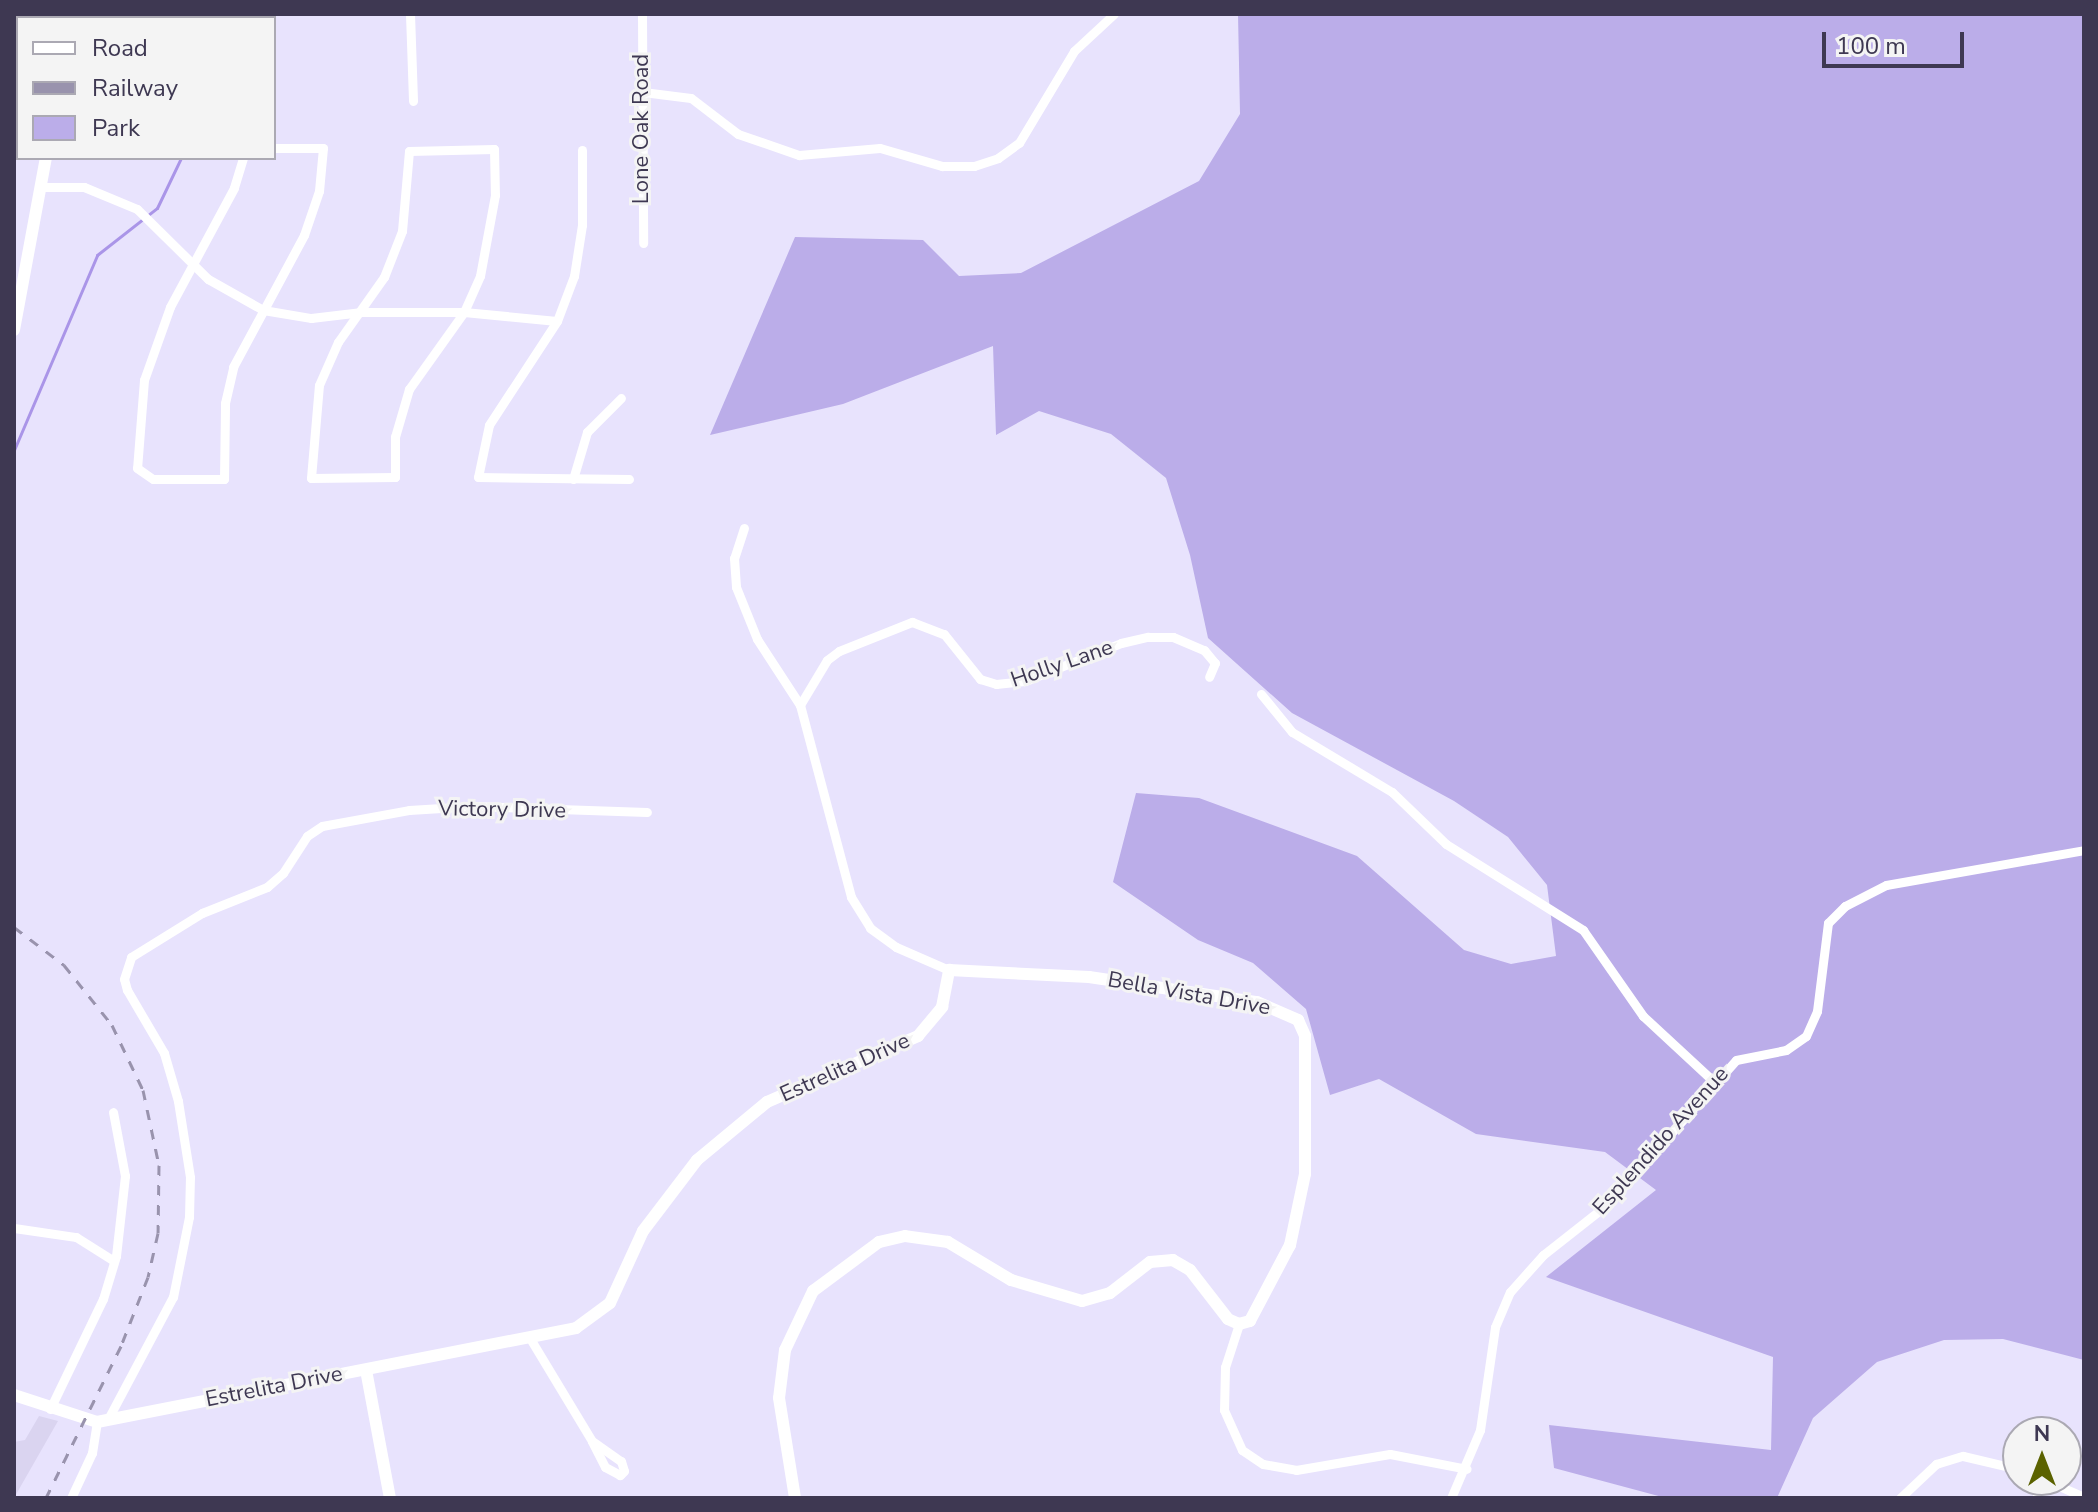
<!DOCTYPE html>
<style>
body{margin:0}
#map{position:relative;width:2098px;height:1512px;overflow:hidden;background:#e8e3fd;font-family:"Nunito Sans",sans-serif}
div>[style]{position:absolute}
.built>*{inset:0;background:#dad4f0}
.green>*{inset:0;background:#bbade9}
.stream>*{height:3px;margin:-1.5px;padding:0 1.5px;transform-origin:1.5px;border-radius:1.5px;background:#aa95e8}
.street>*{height:9px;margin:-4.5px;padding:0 4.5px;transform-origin:4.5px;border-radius:4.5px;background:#fff}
.secondary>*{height:12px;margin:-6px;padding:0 6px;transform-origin:6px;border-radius:6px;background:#fff}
.rail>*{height:3px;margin-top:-1.5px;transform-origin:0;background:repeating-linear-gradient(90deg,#9993ad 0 10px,transparent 0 20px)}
span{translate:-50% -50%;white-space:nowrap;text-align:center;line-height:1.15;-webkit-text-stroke:6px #f4f4f4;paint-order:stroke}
.street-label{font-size:22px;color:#3e3852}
.frame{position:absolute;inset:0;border:16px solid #3e3852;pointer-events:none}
.legend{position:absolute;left:16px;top:16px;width:260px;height:144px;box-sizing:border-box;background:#f4f4f4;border:2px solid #aba9b3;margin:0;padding:10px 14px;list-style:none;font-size:24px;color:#3e3852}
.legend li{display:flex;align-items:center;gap:16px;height:40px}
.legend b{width:40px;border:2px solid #aba9b3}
.north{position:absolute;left:2002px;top:1416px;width:80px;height:80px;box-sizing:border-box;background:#f4f4f4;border:2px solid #aba9b3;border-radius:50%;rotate:0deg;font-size:22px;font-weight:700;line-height:32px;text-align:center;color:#3e3852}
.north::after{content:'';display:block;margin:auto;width:28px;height:36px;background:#5b6200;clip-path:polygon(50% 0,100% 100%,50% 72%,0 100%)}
.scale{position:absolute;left:1822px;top:32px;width:142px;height:36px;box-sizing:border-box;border:4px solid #3e3852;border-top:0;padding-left:10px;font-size:24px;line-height:28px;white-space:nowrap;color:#3e3852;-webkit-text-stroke:6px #f4f4f4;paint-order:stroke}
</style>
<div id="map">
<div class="built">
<i style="clip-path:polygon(39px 1416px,58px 1421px,14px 1498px,14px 1442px,25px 1440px)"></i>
</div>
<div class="green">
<i style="clip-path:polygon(1238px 14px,2084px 14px,2084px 1360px,2003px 1339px,1944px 1340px,1877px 1362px,1813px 1418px,1777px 1498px,1666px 1498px,1554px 1468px,1549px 1425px,1771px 1450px,1773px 1357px,1546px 1277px,1656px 1190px,1605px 1152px,1476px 1134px,1379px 1079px,1330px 1095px,1306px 1009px,1253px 963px,1198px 940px,1113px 882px,1136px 793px,1199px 798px,1357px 856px,1464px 950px,1511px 964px,1556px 956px,1547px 885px,1508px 837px,1454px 801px,1292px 713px,1208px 638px,1190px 555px,1166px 478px,1111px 434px,1039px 411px,996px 435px,993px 346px,843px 404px,710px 435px,795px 237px,923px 240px,959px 276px,1021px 273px,1199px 181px,1240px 114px)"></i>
</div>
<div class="stream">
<i style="left:127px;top:18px;width:4px;rotate:-90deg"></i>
<i style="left:14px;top:450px;width:212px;rotate:-66.9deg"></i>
<i style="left:97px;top:255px;width:76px;rotate:-38.1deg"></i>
<i style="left:157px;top:208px;width:55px;rotate:-64.4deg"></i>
</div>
<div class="street">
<i style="left:410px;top:14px;width:87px;rotate:88deg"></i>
<i style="left:642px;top:14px;width:229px;rotate:89.7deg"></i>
<i style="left:258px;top:18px;width:6px;rotate:-39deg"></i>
<i style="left:643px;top:92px;width:48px;rotate:7.1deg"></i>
<i style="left:691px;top:98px;width:59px;rotate:37.5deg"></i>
<i style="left:738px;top:134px;width:65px;rotate:19deg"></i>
<i style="left:799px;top:155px;width:81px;rotate:-4.9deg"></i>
<i style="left:880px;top:148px;width:65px;rotate:16.2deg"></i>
<i style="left:942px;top:166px;width:32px"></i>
<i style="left:974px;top:166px;width:25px;rotate:-18deg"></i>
<i style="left:998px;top:158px;width:26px;rotate:-36deg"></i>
<i style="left:1019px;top:143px;width:107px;rotate:-59.1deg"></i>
<i style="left:1074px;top:51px;width:54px;rotate:-42.8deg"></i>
<i style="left:14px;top:93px;width:4px;rotate:14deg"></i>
<i style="left:494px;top:149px;width:46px;rotate:88.8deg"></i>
<i style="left:495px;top:195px;width:82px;rotate:100.5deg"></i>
<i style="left:480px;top:276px;width:39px;rotate:114deg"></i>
<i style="left:464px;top:312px;width:95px;rotate:125.5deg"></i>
<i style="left:409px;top:389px;width:50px;rotate:106.3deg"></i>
<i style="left:395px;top:437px;width:40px;rotate:90deg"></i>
<i style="left:395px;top:477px;width:84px;rotate:179.3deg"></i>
<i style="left:311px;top:478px;width:93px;rotate:-85.1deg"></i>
<i style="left:319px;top:385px;width:47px;rotate:-66.2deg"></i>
<i style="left:338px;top:342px;width:80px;rotate:-54.7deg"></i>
<i style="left:384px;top:277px;width:49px;rotate:-68.6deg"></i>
<i style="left:402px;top:231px;width:80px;rotate:-85deg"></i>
<i style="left:409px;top:151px;width:85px;rotate:-1.3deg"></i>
<i style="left:582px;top:150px;width:75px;rotate:90deg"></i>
<i style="left:582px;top:225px;width:52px;rotate:98.9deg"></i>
<i style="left:574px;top:276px;width:48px;rotate:110.7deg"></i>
<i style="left:557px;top:321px;width:124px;rotate:123.2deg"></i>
<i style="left:489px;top:425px;width:53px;rotate:101.9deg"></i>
<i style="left:478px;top:477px;width:151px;rotate:0.8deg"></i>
<i style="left:243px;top:158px;width:31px;rotate:107deg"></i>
<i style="left:234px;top:188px;width:135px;rotate:118.3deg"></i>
<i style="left:170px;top:307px;width:77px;rotate:109.6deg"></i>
<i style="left:144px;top:380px;width:88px;rotate:94.5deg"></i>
<i style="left:137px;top:468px;width:19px;rotate:35deg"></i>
<i style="left:153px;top:479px;width:71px"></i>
<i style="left:224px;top:479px;width:76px;rotate:-89.2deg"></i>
<i style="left:225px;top:403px;width:37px;rotate:-77deg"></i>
<i style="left:233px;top:367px;width:150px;rotate:-61.7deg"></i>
<i style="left:304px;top:235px;width:46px;rotate:-71.2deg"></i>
<i style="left:319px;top:191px;width:43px;rotate:-84.7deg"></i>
<i style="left:323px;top:148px;width:49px;rotate:180deg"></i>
<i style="left:40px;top:187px;width:44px"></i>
<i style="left:84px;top:187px;width:57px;rotate:22.5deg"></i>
<i style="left:137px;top:209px;width:100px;rotate:44.6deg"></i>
<i style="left:208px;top:279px;width:63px;rotate:29.4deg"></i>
<i style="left:263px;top:310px;width:49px;rotate:9.5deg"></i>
<i style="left:311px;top:318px;width:51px;rotate:-6.7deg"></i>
<i style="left:362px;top:312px;width:102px"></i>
<i style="left:464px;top:312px;width:93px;rotate:5.5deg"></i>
<i style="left:573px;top:479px;width:49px;rotate:-73.4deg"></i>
<i style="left:587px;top:432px;width:48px;rotate:-45deg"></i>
<i style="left:744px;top:528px;width:32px;rotate:108deg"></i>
<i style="left:734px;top:558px;width:29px;rotate:86deg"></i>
<i style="left:736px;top:587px;width:56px;rotate:68deg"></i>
<i style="left:757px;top:639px;width:79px;rotate:56.9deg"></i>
<i style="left:800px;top:705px;width:199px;rotate:75.1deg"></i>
<i style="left:851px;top:897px;width:36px;rotate:58deg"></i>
<i style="left:870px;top:928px;width:32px;rotate:36deg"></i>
<i style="left:896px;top:947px;width:58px;rotate:23.5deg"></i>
<i style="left:1261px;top:694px;width:49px;rotate:50.8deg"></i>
<i style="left:1292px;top:732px;width:117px;rotate:31deg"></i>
<i style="left:1392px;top:792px;width:75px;rotate:43.9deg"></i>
<i style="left:1446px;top:844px;width:162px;rotate:32.1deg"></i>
<i style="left:1583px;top:930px;width:105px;rotate:55.1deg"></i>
<i style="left:1643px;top:1016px;width:94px;rotate:42.8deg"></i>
<i style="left:800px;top:705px;width:52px;rotate:-59deg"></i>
<i style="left:827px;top:660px;width:15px;rotate:-37deg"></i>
<i style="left:839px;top:651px;width:79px;rotate:-21.7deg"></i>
<i style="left:912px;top:622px;width:34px;rotate:21deg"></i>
<i style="left:944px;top:634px;width:58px;rotate:51.3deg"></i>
<i style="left:980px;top:679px;width:17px;rotate:17deg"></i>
<i style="left:996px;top:684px;width:29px;rotate:-6deg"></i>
<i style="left:1025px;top:681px;width:103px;rotate:-21.6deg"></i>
<i style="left:1121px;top:643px;width:28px;rotate:-13deg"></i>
<i style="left:1148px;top:637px;width:25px"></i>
<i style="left:1173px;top:637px;width:34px;rotate:23deg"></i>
<i style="left:1204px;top:650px;width:17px;rotate:50deg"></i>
<i style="left:1215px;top:663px;width:15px;rotate:113deg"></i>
<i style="left:14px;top:1228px;width:63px;rotate:8.3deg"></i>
<i style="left:76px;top:1237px;width:45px;rotate:32.3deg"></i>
<i style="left:1239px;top:1324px;width:45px;rotate:108deg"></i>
<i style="left:1225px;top:1367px;width:43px;rotate:91.3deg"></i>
<i style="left:1224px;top:1410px;width:44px;rotate:65.8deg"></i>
<i style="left:1242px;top:1450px;width:25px;rotate:34deg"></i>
<i style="left:1263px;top:1464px;width:34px;rotate:10deg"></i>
<i style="left:1296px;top:1470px;width:95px;rotate:-9.7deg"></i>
<i style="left:1390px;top:1454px;width:78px;rotate:11deg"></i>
<i style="left:531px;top:1340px;width:118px;rotate:58.9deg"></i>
<i style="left:592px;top:1441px;width:35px;rotate:35deg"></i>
<i style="left:621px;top:1461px;width:10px;rotate:73deg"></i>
<i style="left:624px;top:1471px;width:6px;rotate:135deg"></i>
<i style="left:620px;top:1475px;width:17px;rotate:-152deg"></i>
<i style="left:605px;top:1467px;width:29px;rotate:-117deg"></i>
<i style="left:50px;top:1409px;width:122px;rotate:-64.3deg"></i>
<i style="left:103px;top:1299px;width:45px;rotate:-73.2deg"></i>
<i style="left:116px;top:1256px;width:81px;rotate:-83.6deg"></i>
<i style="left:125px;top:1176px;width:65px;rotate:-100.6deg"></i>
<i style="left:108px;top:1419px;width:138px;rotate:-62deg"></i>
<i style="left:173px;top:1297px;width:82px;rotate:-78.7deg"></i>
<i style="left:189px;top:1217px;width:40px;rotate:-88.6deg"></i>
<i style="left:190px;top:1177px;width:77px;rotate:-99deg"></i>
<i style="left:178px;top:1101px;width:50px;rotate:-106.3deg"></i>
<i style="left:164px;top:1053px;width:73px;rotate:-120.4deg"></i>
<i style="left:127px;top:990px;width:11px;rotate:-105deg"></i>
<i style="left:124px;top:979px;width:23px;rotate:-72deg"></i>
<i style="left:131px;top:957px;width:84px;rotate:-31.8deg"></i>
<i style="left:202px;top:913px;width:70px;rotate:-21.8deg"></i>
<i style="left:267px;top:887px;width:21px;rotate:-41deg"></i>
<i style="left:283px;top:873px;width:44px;rotate:-57deg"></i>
<i style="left:307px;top:836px;width:18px;rotate:-34deg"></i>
<i style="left:322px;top:826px;width:88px;rotate:-10.4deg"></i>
<i style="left:409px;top:810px;width:65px;rotate:-3.5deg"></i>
<i style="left:474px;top:806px;width:173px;rotate:2deg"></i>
<i style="left:2045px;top:1480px;width:43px;rotate:23.6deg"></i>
<i style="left:71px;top:1498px;width:50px;rotate:-65deg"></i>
<i style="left:92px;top:1453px;width:31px;rotate:-81deg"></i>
<i style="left:1451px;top:1498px;width:74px;rotate:-66.9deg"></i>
<i style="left:1480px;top:1430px;width:104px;rotate:-81.7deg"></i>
<i style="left:1495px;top:1327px;width:38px;rotate:-67deg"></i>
<i style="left:1510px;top:1292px;width:50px;rotate:-48.3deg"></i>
<i style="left:1543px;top:1255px;width:84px;rotate:-38.2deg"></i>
<i style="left:1609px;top:1203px;width:191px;rotate:-48.4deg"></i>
<i style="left:1736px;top:1060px;width:51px;rotate:-11.3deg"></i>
<i style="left:1786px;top:1050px;width:24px;rotate:-35deg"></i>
<i style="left:1806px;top:1036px;width:27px;rotate:-66deg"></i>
<i style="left:1817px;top:1011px;width:89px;rotate:-82.9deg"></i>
<i style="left:1828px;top:923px;width:24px;rotate:-45deg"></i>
<i style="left:1845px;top:906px;width:46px;rotate:-27.1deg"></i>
<i style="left:1886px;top:885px;width:201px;rotate:-10deg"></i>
<i style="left:1900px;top:1498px;width:50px;rotate:-43.4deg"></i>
<i style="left:1936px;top:1464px;width:28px;rotate:-17deg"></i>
<i style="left:1963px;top:1456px;width:57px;rotate:13.3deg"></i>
<i style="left:2036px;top:1498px;width:20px;rotate:-63deg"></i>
</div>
<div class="secondary">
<i style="left:87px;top:18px;width:4px;rotate:-76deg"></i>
<i style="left:14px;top:330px;width:175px;rotate:-79.5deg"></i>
<i style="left:366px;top:1370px;width:130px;rotate:79.4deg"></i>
<i style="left:14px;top:1395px;width:87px;rotate:18deg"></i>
<i style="left:97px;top:1422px;width:488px;rotate:-11.1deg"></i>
<i style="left:576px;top:1328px;width:42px;rotate:-36.3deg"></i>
<i style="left:610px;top:1303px;width:79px;rotate:-65.4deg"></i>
<i style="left:643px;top:1231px;width:89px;rotate:-52.7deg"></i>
<i style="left:697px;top:1160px;width:91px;rotate:-39.6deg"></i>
<i style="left:767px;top:1102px;width:165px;rotate:-23.6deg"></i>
<i style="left:918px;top:1036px;width:38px;rotate:-50deg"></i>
<i style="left:942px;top:1007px;width:38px;rotate:-79deg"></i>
<i style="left:949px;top:970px;width:140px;rotate:2.9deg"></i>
<i style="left:1089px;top:977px;width:170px;rotate:8.5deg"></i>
<i style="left:1257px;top:1002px;width:45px;rotate:23.7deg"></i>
<i style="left:1298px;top:1020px;width:17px;rotate:66deg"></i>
<i style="left:1305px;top:1036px;width:138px;rotate:90deg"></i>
<i style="left:1305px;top:1174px;width:73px;rotate:101.9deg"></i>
<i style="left:1290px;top:1245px;width:86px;rotate:117.8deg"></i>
<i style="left:1250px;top:1321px;width:11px;rotate:165deg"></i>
<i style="left:1239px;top:1324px;width:12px;rotate:-156deg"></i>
<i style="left:1228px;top:1319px;width:62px;rotate:-127.8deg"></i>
<i style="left:1190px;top:1270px;width:20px;rotate:-150deg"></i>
<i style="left:1173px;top:1260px;width:23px;rotate:175deg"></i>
<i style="left:1150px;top:1262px;width:51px;rotate:142.2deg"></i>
<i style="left:1110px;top:1293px;width:29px;rotate:164deg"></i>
<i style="left:1082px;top:1301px;width:74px;rotate:-163.5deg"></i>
<i style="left:1011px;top:1280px;width:74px;rotate:-148.9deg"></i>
<i style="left:948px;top:1242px;width:43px;rotate:-172.1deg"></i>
<i style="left:905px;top:1236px;width:27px;rotate:167deg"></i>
<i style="left:879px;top:1242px;width:82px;rotate:143.4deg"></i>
<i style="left:813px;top:1291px;width:65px;rotate:115.4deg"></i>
<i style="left:785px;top:1350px;width:48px;rotate:97.1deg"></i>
<i style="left:779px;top:1398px;width:101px;rotate:80.9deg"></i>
</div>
<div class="rail">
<i style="left:14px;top:927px;width:63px;rotate:37.2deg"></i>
<i style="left:64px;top:965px;width:77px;rotate:51.3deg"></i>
<i style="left:112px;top:1025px;width:72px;rotate:64.5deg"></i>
<i style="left:143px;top:1090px;width:77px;rotate:78deg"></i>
<i style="left:159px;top:1165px;width:68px;rotate:90.8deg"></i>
<i style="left:158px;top:1233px;width:45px;rotate:102.8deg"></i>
<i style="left:148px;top:1277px;width:74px;rotate:111.4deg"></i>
<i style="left:121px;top:1346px;width:169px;rotate:116.3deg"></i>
</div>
<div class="street-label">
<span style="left:642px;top:129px;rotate:-90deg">Lone Oak Road</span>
<span style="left:1062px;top:664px;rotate:-19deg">Holly Lane</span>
<span style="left:502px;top:810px;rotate:1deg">Victory Drive</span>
<span style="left:1189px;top:994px;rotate:10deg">Bella Vista Drive</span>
<span style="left:845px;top:1068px;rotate:-24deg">Estrelita Drive</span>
<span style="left:1661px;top:1141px;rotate:-48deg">Esplendido Avenue</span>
<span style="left:274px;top:1387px;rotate:-11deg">Estrelita Drive</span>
</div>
<div class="frame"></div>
<ul class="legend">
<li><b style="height:10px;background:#fff"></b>Road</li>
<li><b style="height:10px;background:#9993ad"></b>Railway</li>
<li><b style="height:22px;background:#bbade9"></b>Park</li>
</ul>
<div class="north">N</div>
<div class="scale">100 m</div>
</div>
